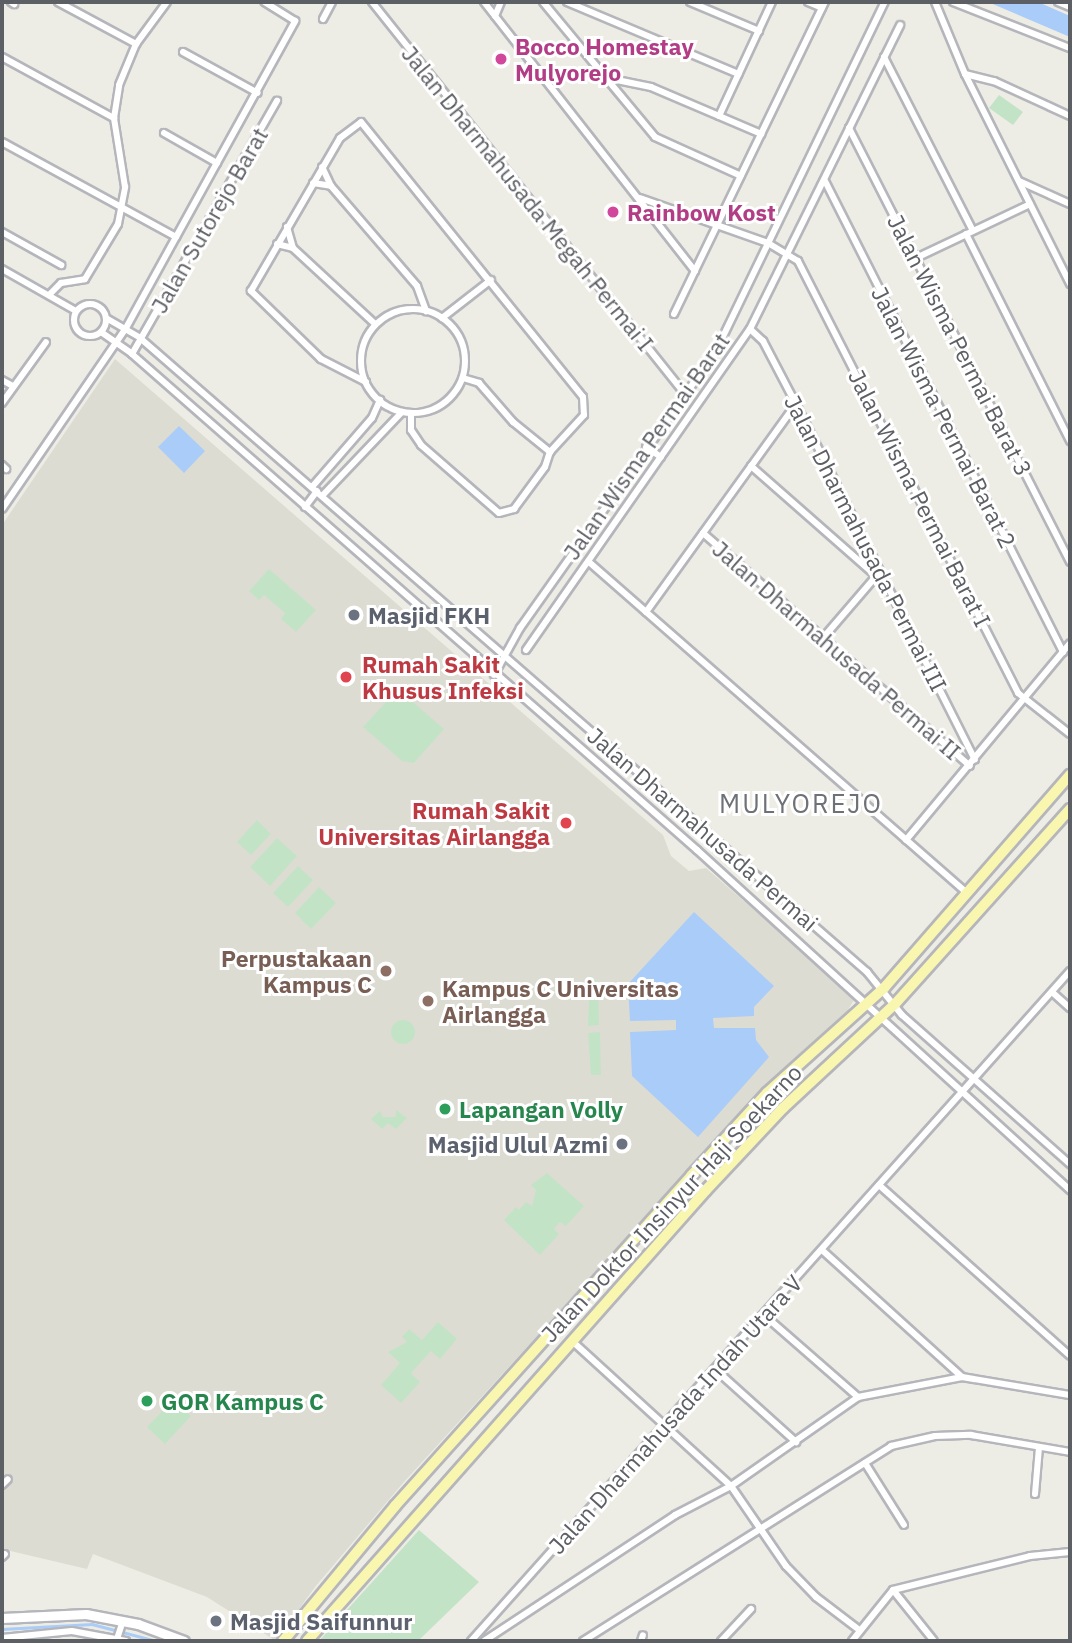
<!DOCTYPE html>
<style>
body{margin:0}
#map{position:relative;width:1072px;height:1643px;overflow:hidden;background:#eeede5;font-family:"IBM Plex Sans",sans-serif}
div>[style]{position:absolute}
.education>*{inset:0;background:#dddcd3}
.green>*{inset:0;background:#c3e3c7}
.round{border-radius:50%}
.water>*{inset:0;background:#aaccf8}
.stream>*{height:2.5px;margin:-1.25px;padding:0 1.25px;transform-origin:1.25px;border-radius:1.25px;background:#aaccf8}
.roads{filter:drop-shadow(2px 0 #b5b6bb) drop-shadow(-2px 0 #b5b6bb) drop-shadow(0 2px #b5b6bb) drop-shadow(0 -2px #b5b6bb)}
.minor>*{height:6px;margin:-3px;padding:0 3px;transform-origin:3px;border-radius:3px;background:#fff}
.minor>.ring{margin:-3px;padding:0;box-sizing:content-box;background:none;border:6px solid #fff;border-radius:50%}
.secondary>*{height:9px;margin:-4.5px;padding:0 4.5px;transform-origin:4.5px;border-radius:4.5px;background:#fff}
.primary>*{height:10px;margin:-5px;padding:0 5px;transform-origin:5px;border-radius:5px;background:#f9f6af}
.dots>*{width:19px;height:19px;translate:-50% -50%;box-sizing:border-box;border:4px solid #fff;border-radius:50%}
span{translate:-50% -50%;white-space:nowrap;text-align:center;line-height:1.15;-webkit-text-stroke:6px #fff;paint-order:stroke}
.hotel-label{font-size:23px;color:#b23c85;font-weight:700}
.left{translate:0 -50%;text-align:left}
.street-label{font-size:23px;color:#5c5f64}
.worship-label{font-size:23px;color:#5b616d;font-weight:700}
.right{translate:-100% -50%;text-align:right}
.health-label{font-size:23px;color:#be3a42;font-weight:700}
.education-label{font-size:23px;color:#785e54;font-weight:700}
.leisure-label{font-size:23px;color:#27864d;font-weight:700}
.quarter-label{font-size:26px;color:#6e7176;letter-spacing:2px}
.frame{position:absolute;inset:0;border:4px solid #5c5f64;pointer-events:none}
</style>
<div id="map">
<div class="education">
<i style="clip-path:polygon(115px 359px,663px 835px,671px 856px,689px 871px,706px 868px,855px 998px,848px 1010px,772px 1079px,403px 1483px,315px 1587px,276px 1641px,207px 1597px,93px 1554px,87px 1569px,2px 1549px,2px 1486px,9px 1478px,2px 1472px,2px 525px)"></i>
</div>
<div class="green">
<i style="clip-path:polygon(999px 95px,1023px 112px,1013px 125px,989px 108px)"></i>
<i style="clip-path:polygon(269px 569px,316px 610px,296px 632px,281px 619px,285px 613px,264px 595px,259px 600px,249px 591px)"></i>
<i style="clip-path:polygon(398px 689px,444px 729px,414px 763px,402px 761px,363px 727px)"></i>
<i style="clip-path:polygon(257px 820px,271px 834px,251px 855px,237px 842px)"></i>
<i style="clip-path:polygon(277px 838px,297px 856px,270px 886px,250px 867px)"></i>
<i style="clip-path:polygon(298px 866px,313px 880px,288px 907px,273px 893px)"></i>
<i style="clip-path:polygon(319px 887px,336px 903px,311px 929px,295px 913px)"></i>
<i style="clip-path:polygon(590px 975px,598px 983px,599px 1025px,588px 1026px)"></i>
<i class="round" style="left:391px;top:1020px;width:24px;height:24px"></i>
<i style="clip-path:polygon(600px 1032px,601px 1075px,591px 1075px,588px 1033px)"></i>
<i class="round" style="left:436px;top:1100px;width:18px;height:18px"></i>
<i style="clip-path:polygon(396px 1110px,407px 1118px,396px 1129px,388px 1123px,382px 1129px,371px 1119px,380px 1111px,383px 1117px,396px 1117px)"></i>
<i style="clip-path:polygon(547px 1173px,584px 1206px,566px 1226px,560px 1222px,554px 1229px,559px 1234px,540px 1255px,504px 1220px,516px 1207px,519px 1210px,526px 1202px,532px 1206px,536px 1190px,531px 1185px)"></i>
<i style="clip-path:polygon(438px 1322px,457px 1339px,440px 1359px,431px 1351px,411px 1373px,420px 1382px,401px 1403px,381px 1385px,400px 1363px,388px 1352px,407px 1342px,402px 1337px,409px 1329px,422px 1340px)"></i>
<i style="clip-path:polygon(173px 1400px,191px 1416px,165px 1444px,147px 1427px)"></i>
<i style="clip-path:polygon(419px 1530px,479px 1582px,418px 1641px,319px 1641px)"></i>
</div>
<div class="water">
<i style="clip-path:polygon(988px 2px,1038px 2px,1070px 16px,1070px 37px)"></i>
<i style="clip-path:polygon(179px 426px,205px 451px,184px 473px,158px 447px)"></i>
<i style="clip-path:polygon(694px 912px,774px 986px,754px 1007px,754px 1016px,713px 1018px,714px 1028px,755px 1028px,756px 1040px,769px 1057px,698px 1137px,632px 1076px,630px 1032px,676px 1030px,676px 1020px,630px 1021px,628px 984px)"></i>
</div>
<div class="stream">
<i style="left:2px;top:1629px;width:90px;rotate:-3.2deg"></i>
<i style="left:92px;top:1624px;width:67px;rotate:14.7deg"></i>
</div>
<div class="roads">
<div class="minor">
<i style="left:11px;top:2px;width:4px;rotate:34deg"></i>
<i style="left:58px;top:2px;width:89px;rotate:28.3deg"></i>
<i style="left:372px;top:2px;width:502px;rotate:51.39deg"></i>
<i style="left:484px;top:2px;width:342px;rotate:51.9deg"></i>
<i style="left:543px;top:2px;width:175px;rotate:50.3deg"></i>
<i style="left:655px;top:137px;width:94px;rotate:24.4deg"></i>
<i style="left:567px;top:2px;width:186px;rotate:22.8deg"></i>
<i style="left:690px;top:2px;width:75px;rotate:22.8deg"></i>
<i style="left:808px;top:2px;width:15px;rotate:23deg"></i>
<i style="left:935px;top:2px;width:78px;rotate:67.4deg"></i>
<i style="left:965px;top:74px;width:235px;rotate:63.4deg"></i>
<i style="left:953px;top:2px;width:126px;rotate:21.5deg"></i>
<i style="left:1058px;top:2px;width:13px;rotate:23deg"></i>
<i style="left:495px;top:16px;width:15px;rotate:-67deg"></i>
<i style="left:323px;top:19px;width:19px;rotate:-62deg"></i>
<i style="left:183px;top:52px;width:85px;rotate:28.7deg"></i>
<i style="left:2px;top:57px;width:128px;rotate:28.6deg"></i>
<i style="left:884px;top:57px;width:195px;rotate:62.9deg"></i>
<i style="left:965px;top:74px;width:30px;rotate:14deg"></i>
<i style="left:994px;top:81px;width:84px;rotate:24.7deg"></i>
<i style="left:607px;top:78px;width:45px;rotate:11.6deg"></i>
<i style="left:651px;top:87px;width:120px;rotate:23.1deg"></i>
<i style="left:719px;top:116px;width:126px;rotate:-65.1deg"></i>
<i style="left:849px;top:128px;width:487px;rotate:63deg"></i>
<i style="left:164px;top:133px;width:61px;rotate:29.5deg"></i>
<i style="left:2px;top:142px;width:198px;rotate:28.6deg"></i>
<i style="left:176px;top:237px;width:104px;rotate:118.8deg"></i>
<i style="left:126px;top:328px;width:219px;rotate:124.4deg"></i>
<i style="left:825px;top:181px;width:528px;rotate:63.19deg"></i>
<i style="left:1019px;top:181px;width:56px;rotate:24.3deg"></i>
<i style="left:313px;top:183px;width:18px;rotate:9deg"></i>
<i style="left:331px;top:186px;width:21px;rotate:-115deg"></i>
<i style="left:331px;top:186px;width:132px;rotate:49.3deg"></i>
<i style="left:417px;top:286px;width:27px;rotate:70deg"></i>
<i style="left:640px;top:198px;width:136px;rotate:19.4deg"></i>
<i style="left:768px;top:243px;width:35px;rotate:31deg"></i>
<i style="left:798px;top:261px;width:485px;rotate:63deg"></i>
<i style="left:1018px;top:693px;width:66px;rotate:38.3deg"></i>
<i style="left:2px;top:232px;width:68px;rotate:29.2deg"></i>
<i style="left:966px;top:234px;width:232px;rotate:63.3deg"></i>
<i style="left:176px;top:237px;width:247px;rotate:-61.1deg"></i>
<i style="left:295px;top:21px;width:36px;rotate:-148deg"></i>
<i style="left:277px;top:244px;width:16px;rotate:14deg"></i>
<i style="left:293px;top:248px;width:22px;rotate:-106deg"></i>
<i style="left:293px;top:248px;width:112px;rotate:42.8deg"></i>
<i style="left:916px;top:258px;width:126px;rotate:-25.3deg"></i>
<i style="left:2px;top:269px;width:85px;rotate:29.6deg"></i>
<i style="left:49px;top:295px;width:17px;rotate:-45deg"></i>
<i style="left:61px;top:283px;width:24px;rotate:-9deg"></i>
<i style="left:85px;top:279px;width:64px;rotate:-59deg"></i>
<i style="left:118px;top:224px;width:38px;rotate:-79deg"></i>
<i style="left:125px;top:187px;width:70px;rotate:-99.1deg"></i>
<i style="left:114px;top:118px;width:33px;rotate:-81deg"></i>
<i style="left:119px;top:85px;width:44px;rotate:-67.5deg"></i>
<i style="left:136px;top:44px;width:52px;rotate:-53.6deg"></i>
<i class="ring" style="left:74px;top:304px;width:26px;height:26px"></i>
<i class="ring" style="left:361px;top:309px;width:98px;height:98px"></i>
<i style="left:674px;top:314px;width:347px;rotate:-64.2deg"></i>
<i style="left:106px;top:318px;width:39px;rotate:30deg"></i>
<i style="left:140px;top:338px;width:965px;rotate:41.09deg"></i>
<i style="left:867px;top:972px;width:55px;rotate:50.9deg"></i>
<i style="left:902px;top:1015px;width:225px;rotate:41.6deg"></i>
<i style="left:442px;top:318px;width:62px;rotate:-37.8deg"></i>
<i style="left:750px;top:329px;width:18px;rotate:43deg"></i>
<i style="left:763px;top:341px;width:71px;rotate:62.4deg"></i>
<i style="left:796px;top:404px;width:398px;rotate:63.3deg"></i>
<i style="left:101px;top:332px;width:38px;rotate:35deg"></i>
<i style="left:132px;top:354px;width:752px;rotate:41.28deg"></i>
<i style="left:697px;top:850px;width:505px;rotate:42.35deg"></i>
<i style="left:132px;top:354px;width:292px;rotate:-60.2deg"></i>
<i style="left:463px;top:378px;width:17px;rotate:17deg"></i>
<i style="left:479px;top:383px;width:52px;rotate:48.9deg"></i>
<i style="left:513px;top:422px;width:48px;rotate:39deg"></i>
<i style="left:2px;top:380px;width:13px;rotate:29deg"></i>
<i style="left:366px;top:382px;width:51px;rotate:-152.9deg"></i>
<i style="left:321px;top:359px;width:98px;rotate:-135.8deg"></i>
<i style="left:251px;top:291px;width:177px;rotate:-59.8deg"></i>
<i style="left:340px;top:138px;width:26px;rotate:-37deg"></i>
<i style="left:361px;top:122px;width:353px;rotate:51.1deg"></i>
<i style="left:583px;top:397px;width:18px;rotate:87deg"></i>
<i style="left:584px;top:415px;width:50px;rotate:132.6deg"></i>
<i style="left:2px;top:403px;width:75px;rotate:-54.2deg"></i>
<i style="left:411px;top:414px;width:16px;rotate:90deg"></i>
<i style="left:411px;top:430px;width:18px;rotate:56deg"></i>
<i style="left:421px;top:445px;width:103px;rotate:41.1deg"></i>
<i style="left:499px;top:513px;width:16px;rotate:-15deg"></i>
<i style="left:514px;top:509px;width:52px;rotate:-53.6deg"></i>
<i style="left:545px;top:467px;width:16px;rotate:-72deg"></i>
<i style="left:646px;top:447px;width:18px;rotate:34deg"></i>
<i style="left:2px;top:465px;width:6px;rotate:45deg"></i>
<i style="left:751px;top:466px;width:167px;rotate:41.3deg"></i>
<i style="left:312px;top:487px;width:91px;rotate:-49deg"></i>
<i style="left:372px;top:418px;width:20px;rotate:-66deg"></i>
<i style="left:322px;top:496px;width:116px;rotate:-46.4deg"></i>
<i style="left:305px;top:507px;width:20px;rotate:-53deg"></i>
<i style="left:703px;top:533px;width:354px;rotate:41.1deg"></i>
<i style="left:589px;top:562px;width:504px;rotate:41.22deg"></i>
<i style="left:646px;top:612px;width:256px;rotate:-54.2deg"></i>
<i style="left:823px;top:638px;width:86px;rotate:-49.3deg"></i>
<i style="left:526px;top:650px;width:391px;rotate:-55.1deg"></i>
<i style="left:750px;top:329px;width:339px;rotate:-63.7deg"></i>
<i style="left:494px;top:675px;width:54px;rotate:-61deg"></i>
<i style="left:520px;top:628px;width:337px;rotate:-54.7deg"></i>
<i style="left:715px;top:353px;width:390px;rotate:-64.2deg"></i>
<i style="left:906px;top:840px;width:256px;rotate:-50.2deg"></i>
<i style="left:1052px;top:992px;width:24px;rotate:42deg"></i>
<i style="left:879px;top:1185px;width:256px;rotate:41.8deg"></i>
<i style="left:822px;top:1250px;width:189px;rotate:42.2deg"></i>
<i style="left:764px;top:1315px;width:125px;rotate:41.1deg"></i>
<i style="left:571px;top:1340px;width:217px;rotate:42.4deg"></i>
<i style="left:731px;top:1486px;width:97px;rotate:55.5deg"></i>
<i style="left:786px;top:1566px;width:43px;rotate:45.9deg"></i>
<i style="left:816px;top:1597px;width:53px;rotate:37.3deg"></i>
<i style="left:716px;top:1370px;width:108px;rotate:42deg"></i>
<i style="left:865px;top:1463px;width:73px;rotate:57.8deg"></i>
<i style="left:2px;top:1485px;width:8px;rotate:-45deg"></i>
<i style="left:1035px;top:1494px;width:47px;rotate:-85.1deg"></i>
<i style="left:2px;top:1557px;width:4px;rotate:-45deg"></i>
<i style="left:893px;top:1590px;width:65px;rotate:51.2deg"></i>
<i style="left:2px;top:1638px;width:70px;rotate:-5.7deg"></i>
<i style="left:72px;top:1631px;width:55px;rotate:10.5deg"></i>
<i style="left:117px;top:1639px;width:19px;rotate:-72deg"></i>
<i style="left:471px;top:1641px;width:899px;rotate:-48.2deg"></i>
<i style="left:484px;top:1641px;width:229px;rotate:-33.4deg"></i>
<i style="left:675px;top:1515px;width:63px;rotate:-27.4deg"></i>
<i style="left:731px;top:1486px;width:155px;rotate:-35deg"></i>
<i style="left:858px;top:1397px;width:106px;rotate:-10.9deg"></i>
<i style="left:962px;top:1377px;width:109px;rotate:9.5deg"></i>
<i style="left:583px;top:1641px;width:365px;rotate:-32.3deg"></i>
<i style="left:891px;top:1446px;width:45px;rotate:-12.8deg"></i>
<i style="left:935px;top:1436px;width:36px;rotate:-2deg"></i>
<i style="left:971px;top:1435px;width:100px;rotate:9.7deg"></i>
<i style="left:641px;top:1641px;width:6px;rotate:-72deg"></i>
<i style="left:721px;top:1641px;width:44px;rotate:-46.8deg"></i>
<i style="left:852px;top:1641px;width:65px;rotate:-51.2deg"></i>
<i style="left:893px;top:1590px;width:141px;rotate:-13.9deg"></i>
<i style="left:1030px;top:1556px;width:40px;rotate:-5.7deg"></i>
</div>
<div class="secondary">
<i style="left:2px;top:1618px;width:84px;rotate:-2.7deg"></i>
<i style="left:86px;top:1614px;width:53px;rotate:10.9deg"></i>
<i style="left:138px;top:1624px;width:49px;rotate:20.3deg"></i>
</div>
<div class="primary">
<i style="left:283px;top:1641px;width:175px;rotate:-50.3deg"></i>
<i style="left:395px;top:1506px;width:443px;rotate:-48.1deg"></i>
<i style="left:691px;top:1176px;width:113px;rotate:-47.5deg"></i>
<i style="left:767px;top:1093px;width:157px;rotate:-41.9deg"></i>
<i style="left:884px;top:988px;width:283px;rotate:-48.9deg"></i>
<i style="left:307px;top:1641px;width:602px;rotate:-48.5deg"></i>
<i style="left:706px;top:1190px;width:112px;rotate:-46.8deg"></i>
<i style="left:783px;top:1108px;width:153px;rotate:-42.9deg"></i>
<i style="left:895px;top:1004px;width:262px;rotate:-48.1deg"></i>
</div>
</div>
<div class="dots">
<i style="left:501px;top:59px;background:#d1479c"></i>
<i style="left:613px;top:212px;background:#d1479c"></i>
<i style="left:354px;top:615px;background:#6b7280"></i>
<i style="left:346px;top:677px;background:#e0444e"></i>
<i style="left:566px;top:823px;background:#e0444e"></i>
<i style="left:386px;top:971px;background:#8d6e63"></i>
<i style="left:428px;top:1001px;background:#8d6e63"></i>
<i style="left:445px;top:1109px;background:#2e9e5b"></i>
<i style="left:622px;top:1144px;background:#6b7280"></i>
<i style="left:147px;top:1401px;background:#2e9e5b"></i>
<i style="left:216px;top:1621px;background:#6b7280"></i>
</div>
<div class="hotel-label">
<span class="left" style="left:515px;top:59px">Bocco Homestay<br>Mulyorejo</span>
<span class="left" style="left:627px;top:212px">Rainbow Kost</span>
</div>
<div class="street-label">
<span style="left:528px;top:198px;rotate:51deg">Jalan Dharmahusada Megah Permai I</span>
<span style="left:209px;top:220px;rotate:-60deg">Jalan Sutorejo Barat</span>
<span style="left:960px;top:345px;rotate:63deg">Jalan Wisma Permai Barat 3</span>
<span style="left:944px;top:417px;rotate:63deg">Jalan Wisma Permai Barat 2</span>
<span style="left:646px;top:446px;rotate:-55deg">Jalan Wisma Permai Barat</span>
<span style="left:920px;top:498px;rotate:63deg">Jalan Wisma Permai Barat I</span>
<span style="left:866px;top:543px;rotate:63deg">Jalan Dharmahusada Permai III</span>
<span style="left:837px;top:650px;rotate:41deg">Jalan Dharmahusada Permai II</span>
<span style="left:703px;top:829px;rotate:41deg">Jalan Dharmahusada Permai</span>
<span style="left:671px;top:1203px;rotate:-47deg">Jalan Doktor Insinyur Haji Soekarno</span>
<span style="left:675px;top:1414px;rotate:-48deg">Jalan Dharmahusada Indah Utara V</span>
</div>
<div class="worship-label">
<span class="left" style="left:368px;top:615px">Masjid FKH</span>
<span class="right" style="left:608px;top:1144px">Masjid Ulul Azmi</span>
<span class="left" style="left:230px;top:1621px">Masjid Saifunnur</span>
</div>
<div class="health-label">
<span class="left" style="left:362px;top:677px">Rumah Sakit<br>Khusus Infeksi</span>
<span class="right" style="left:550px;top:823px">Rumah Sakit<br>Universitas Airlangga</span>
</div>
<div class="education-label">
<span class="right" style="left:372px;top:971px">Perpustakaan<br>Kampus C</span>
<span class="left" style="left:442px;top:1001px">Kampus C Universitas<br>Airlangga</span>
</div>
<div class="leisure-label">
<span class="left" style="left:459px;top:1109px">Lapangan Volly</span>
<span class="left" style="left:161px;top:1401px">GOR Kampus C</span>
</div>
<div class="quarter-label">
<span style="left:801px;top:804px">MULYOREJO</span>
</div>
<div class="frame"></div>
</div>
